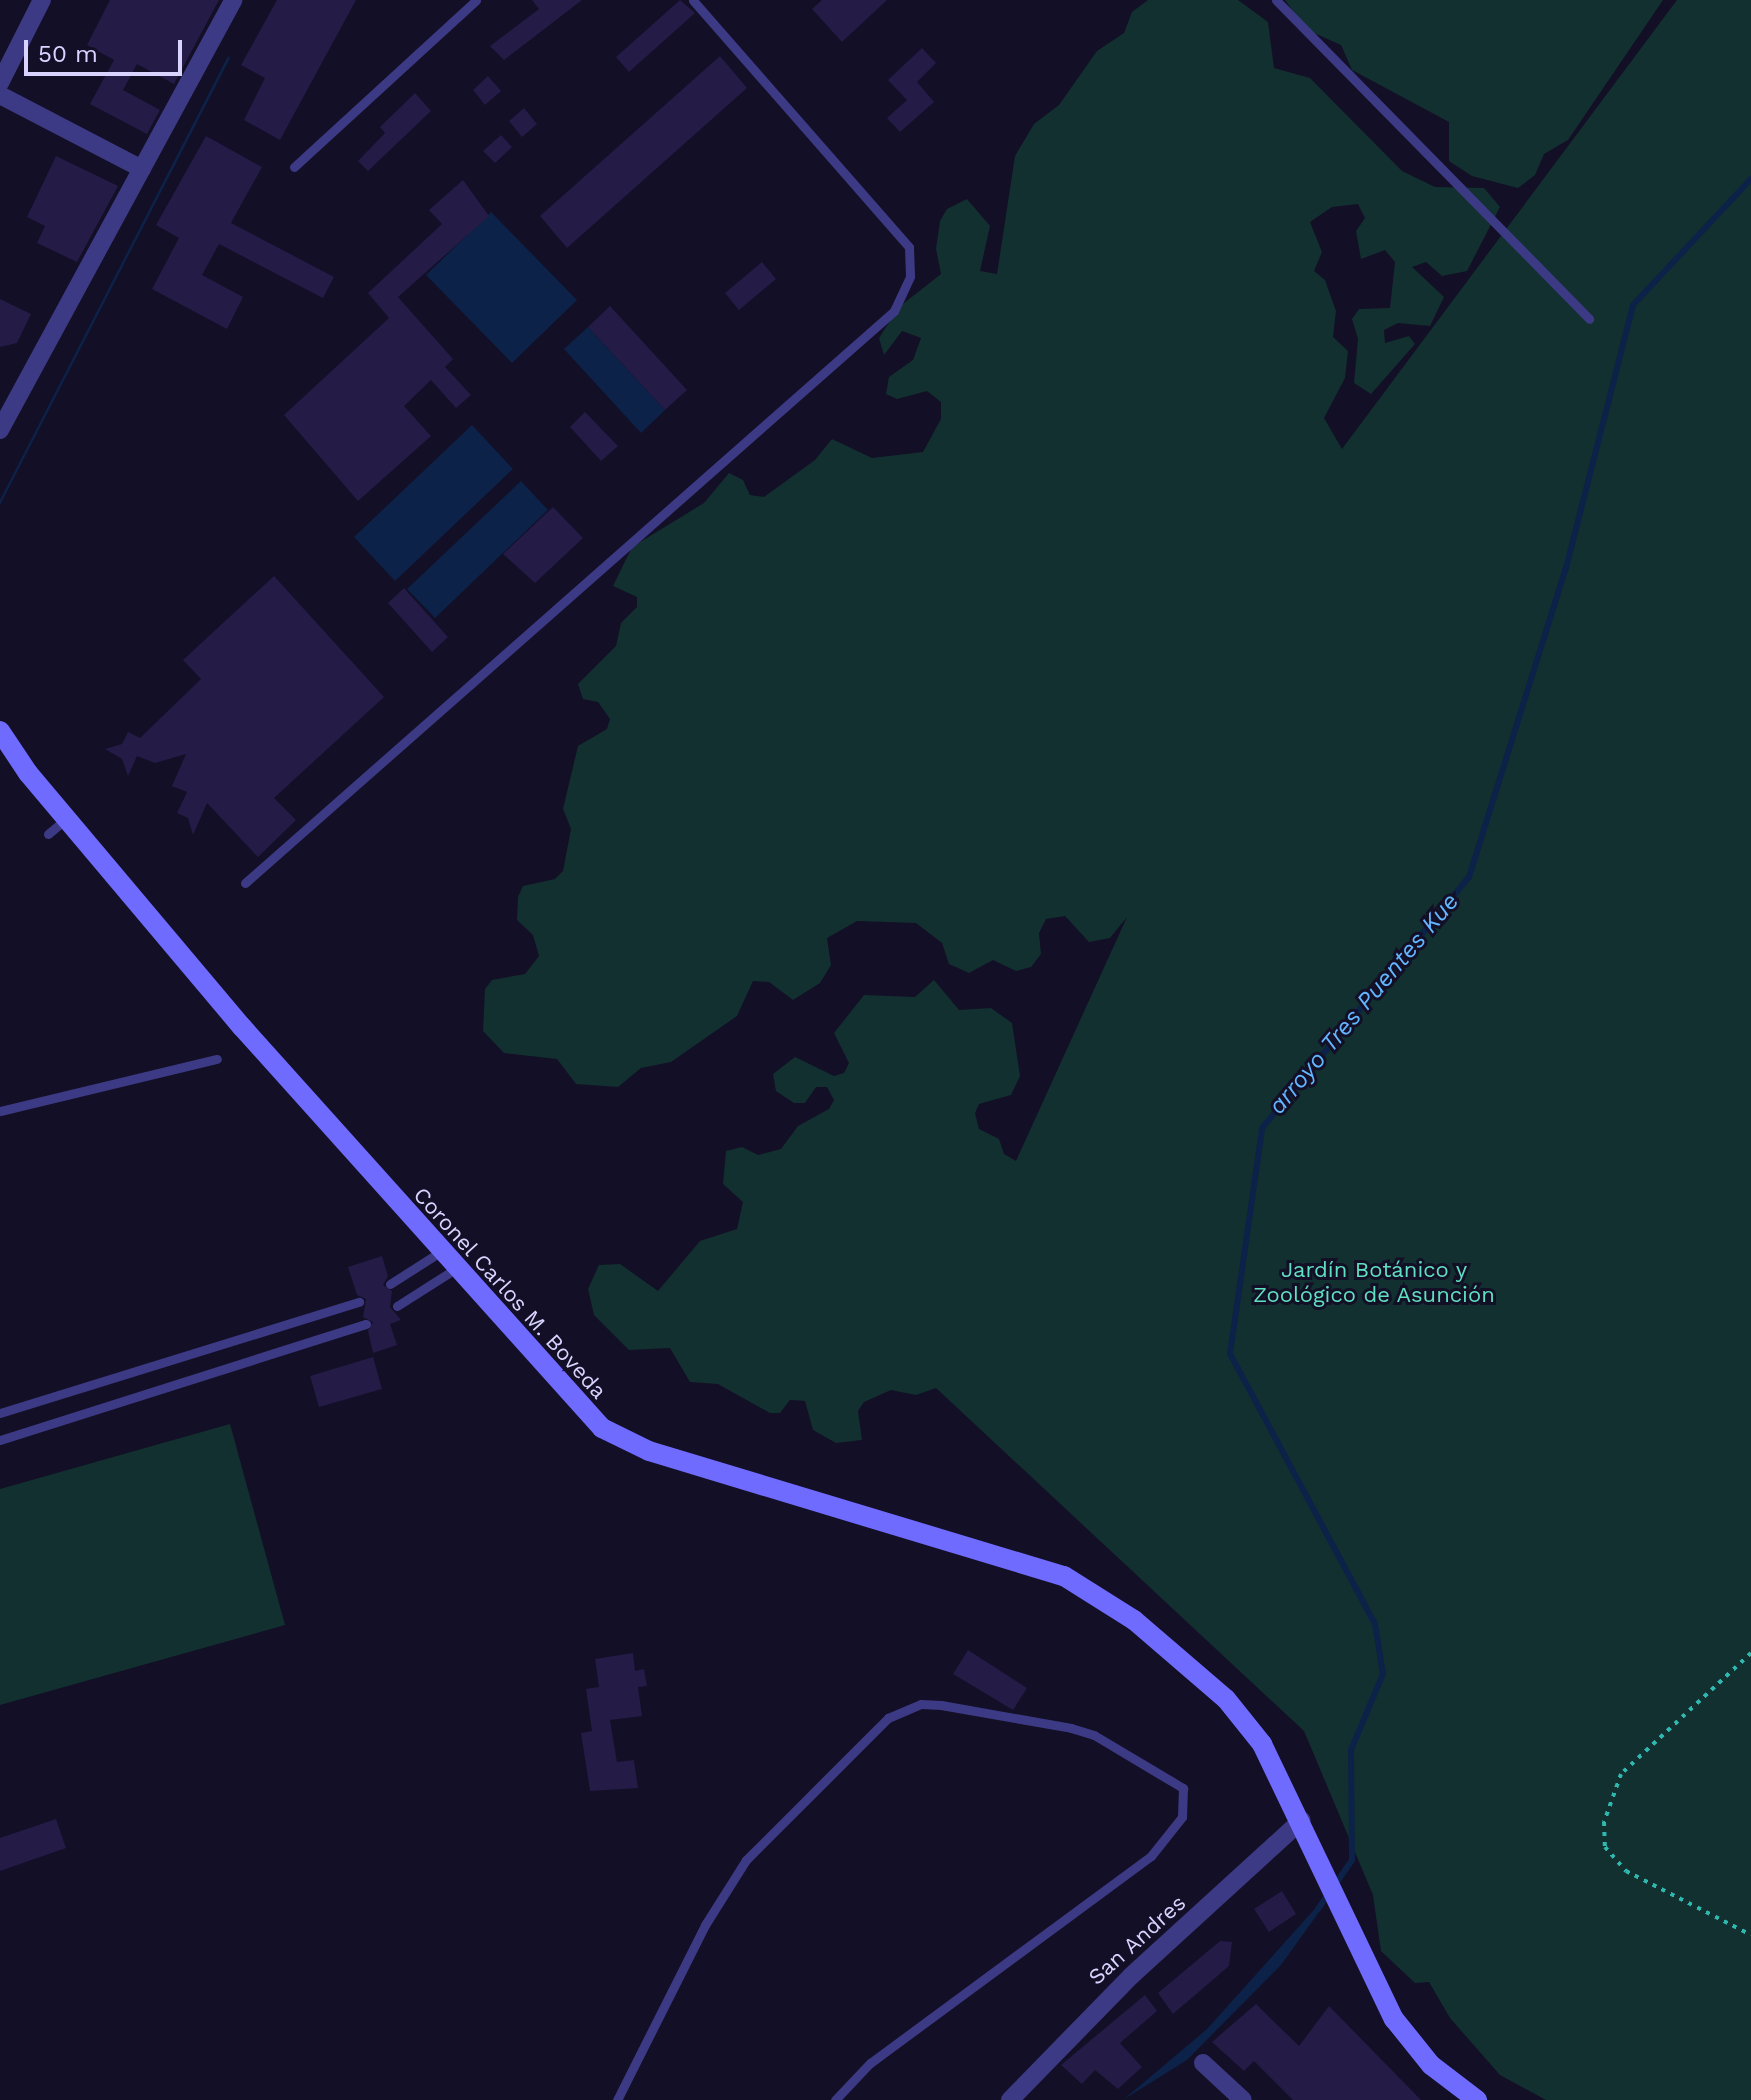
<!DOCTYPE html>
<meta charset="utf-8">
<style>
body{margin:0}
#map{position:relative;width:1751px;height:2100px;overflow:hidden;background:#130f26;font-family:"Work Sans",sans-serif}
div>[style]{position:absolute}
.green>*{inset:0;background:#12302f}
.water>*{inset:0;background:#0c2248}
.stream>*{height:6px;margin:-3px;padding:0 3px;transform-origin:3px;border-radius:3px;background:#0c2248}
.building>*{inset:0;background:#241b47}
.path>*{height:4px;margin-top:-2px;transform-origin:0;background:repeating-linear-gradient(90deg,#2fb8b0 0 4px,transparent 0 10px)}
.lane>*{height:9px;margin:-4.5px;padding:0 4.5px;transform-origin:4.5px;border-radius:4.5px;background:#3d3a85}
.street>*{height:18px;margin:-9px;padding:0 9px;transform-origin:9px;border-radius:9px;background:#3d3a85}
.secondary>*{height:20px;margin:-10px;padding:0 10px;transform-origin:10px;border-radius:10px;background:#6f6bff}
span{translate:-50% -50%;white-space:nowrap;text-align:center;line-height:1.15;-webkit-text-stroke:6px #130f26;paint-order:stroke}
.park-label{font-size:22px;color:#5fe0c0}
.street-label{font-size:22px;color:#d9d4ff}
.water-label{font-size:24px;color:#62b6ff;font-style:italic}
.scale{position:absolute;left:24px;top:40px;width:158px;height:36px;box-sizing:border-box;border:4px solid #d9d4ff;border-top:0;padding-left:10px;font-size:24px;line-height:28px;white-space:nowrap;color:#d9d4ff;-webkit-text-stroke:6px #130f26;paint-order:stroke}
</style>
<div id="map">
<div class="green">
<i style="clip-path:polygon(1148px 0,1238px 0,1268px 22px,1274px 68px,1310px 78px,1402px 171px,1435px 187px,1484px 188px,1500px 207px,1467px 271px,1442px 276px,1426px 262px,1412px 267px,1444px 297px,1430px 326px,1398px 323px,1384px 330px,1385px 343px,1409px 336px,1415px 344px,1371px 394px,1354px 383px,1358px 339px,1352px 319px,1359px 309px,1390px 308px,1395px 262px,1385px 250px,1361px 259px,1356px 231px,1365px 218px,1358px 204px,1332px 207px,1310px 222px,1322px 252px,1314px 271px,1325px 280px,1336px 311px,1333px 337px,1348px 351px,1345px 378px,1324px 418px,1342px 449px,1677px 0,1751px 0,1751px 2100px,1546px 2100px,1500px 2075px,1450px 2018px,1429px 1982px,1415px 1983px,1381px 1951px,1373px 1895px,1304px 1731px,936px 1388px,916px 1395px,891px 1390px,864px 1402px,858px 1411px,862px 1440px,836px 1443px,813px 1430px,805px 1401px,790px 1400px,780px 1413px,770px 1413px,718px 1384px,690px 1382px,670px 1348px,629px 1350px,594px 1315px,588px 1289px,599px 1265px,620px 1264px,658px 1291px,700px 1241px,737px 1229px,743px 1202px,723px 1184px,726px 1151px,742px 1147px,758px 1155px,781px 1149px,798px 1126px,829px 1109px,834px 1100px,827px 1087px,816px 1087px,805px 1103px,794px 1103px,776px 1091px,773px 1074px,795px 1057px,834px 1076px,844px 1073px,849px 1063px,834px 1033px,864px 995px,915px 997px,934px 980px,959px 1010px,991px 1008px,1012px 1023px,1020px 1076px,1011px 1095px,979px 1104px,975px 1113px,979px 1129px,999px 1139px,1004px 1154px,1016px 1161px,1127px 917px,1110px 938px,1089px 942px,1065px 916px,1046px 919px,1039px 933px,1041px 954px,1031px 967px,1016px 971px,993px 960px,969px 973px,949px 964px,942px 943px,916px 923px,857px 921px,827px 938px,831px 965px,820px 983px,793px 1000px,769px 982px,753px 981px,737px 1016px,671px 1062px,641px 1068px,618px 1087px,576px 1084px,557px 1059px,504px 1053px,483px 1031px,485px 989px,492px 980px,525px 974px,539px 956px,533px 935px,517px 920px,518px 897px,523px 886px,555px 879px,563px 871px,571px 829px,563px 809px,578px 746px,607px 729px,610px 719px,598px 702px,583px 699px,578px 684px,616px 646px,621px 623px,637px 607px,637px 597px,613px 586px,632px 547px,704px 503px,729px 473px,743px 480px,750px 495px,764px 497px,815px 460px,832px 439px,872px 458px,923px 452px,941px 419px,941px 402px,927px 391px,897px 399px,886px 394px,889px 377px,913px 360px,921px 338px,902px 331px,884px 355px,879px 338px,899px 307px,941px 274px,936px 249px,940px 221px,947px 209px,967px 199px,990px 226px,980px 271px,997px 274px,1015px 156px,1034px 124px,1059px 105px,1097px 51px,1124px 33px,1132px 12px)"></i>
<i style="clip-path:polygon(1285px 0,1663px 0,1568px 140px,1544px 154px,1535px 175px,1518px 188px,1472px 176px,1449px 161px,1449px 122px,1352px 70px,1341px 45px,1307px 30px)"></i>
<i style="clip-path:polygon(230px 1424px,285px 1625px,0 1705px,0 1489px)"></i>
</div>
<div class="water">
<i style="clip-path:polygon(228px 56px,230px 58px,0 505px,0 500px)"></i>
<i style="clip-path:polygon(491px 212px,577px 300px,512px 363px,426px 275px)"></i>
<i style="clip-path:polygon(588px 327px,665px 410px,641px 433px,564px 349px)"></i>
<i style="clip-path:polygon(472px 425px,513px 469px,395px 581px,354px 537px)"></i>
<i style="clip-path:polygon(521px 481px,548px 510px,435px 618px,407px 589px)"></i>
<i style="clip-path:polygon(1320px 1903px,1322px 1908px,1281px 1965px,1187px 2060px,1123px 2100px,1207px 2029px)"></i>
</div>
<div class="stream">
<i style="left:1318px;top:1909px;width:60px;rotate:-55.2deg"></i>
<i style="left:1352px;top:1860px;width:110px;rotate:-90.5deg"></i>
<i style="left:1351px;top:1750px;width:82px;rotate:-67.2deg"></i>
<i style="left:1383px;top:1674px;width:51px;rotate:-99.1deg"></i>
<i style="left:1375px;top:1624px;width:306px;rotate:-118.2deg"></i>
<i style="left:1230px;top:1354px;width:228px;rotate:-81.9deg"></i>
<i style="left:1262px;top:1128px;width:325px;rotate:-50.5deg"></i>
<i style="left:1469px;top:877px;width:324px;rotate:-72.6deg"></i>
<i style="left:1566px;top:568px;width:271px;rotate:-75.7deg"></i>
<i style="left:1633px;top:305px;width:173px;rotate:-46.9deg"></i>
</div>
<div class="building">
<i style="clip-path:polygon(110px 0,219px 0,174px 84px,137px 64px,123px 90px,160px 110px,147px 134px,90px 104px,114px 60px,87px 45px)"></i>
<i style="clip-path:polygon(277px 0,356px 0,280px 140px,244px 120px,265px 78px,241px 65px)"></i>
<i style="clip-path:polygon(532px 0,582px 0,504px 60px,490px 46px,539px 9px)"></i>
<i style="clip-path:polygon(680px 0,695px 13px,629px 72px,616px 57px)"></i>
<i style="clip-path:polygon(822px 0,887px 0,842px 42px,812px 9px)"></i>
<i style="clip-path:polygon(922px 48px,936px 63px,917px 82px,934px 102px,900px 132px,887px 118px,907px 100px,888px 80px)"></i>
<i style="clip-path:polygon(720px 56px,747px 88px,567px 248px,540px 216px)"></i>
<i style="clip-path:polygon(488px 76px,501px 91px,485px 105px,473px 90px)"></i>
<i style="clip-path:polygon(415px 93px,431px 111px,368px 171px,358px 161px,385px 133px,380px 127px)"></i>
<i style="clip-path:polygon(524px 108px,537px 124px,522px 137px,509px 121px)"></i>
<i style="clip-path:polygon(501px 135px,512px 147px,495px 163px,483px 151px)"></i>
<i style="clip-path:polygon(206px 136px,262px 167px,231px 223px,334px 277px,323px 298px,219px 244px,202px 275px,243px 297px,227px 329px,152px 289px,179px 238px,156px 225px)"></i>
<i style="clip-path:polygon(56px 156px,118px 186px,77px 262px,37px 243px,45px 226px,27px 217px)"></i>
<i style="clip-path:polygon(463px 180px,489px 216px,398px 297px,453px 359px,445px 367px,471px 395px,456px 408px,431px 380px,404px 406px,431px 436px,358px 501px,284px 415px,389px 318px,368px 293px,442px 224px,429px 210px)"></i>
<i style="clip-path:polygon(762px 262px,776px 279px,739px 310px,725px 293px)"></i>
<i style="clip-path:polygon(0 299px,31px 314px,17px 343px,0 347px)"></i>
<i style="clip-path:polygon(610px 306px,687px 390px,665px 410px,588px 327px)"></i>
<i style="clip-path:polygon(585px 412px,618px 446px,601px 461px,570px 427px)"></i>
<i style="clip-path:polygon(553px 507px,583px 538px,535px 583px,503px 554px)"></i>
<i style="clip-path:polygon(274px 576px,384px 697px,274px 798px,296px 820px,258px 857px,207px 803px,193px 835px,188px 818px,177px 813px,187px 792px,172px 786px,186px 754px,155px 763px,137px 756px,128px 776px,122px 759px,105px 749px,122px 744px,128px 732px,140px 738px,201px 679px,183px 660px)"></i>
<i style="clip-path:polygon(404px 588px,448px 637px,432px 652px,388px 603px)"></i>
<i style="clip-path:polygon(382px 1256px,388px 1276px,383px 1285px,392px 1291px,390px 1307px,401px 1320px,390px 1324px,397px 1345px,373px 1353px,368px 1331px,373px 1322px,363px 1317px,366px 1299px,357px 1295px,348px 1267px)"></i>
<i style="clip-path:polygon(373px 1357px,382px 1389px,319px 1407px,310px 1376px)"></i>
<i style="clip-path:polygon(968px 1650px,1027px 1688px,1013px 1710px,953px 1674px)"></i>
<i style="clip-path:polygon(633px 1653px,635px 1671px,644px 1669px,647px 1686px,638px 1687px,642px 1716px,610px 1720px,617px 1762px,634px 1760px,638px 1788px,590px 1791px,581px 1733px,592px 1731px,586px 1689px,599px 1687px,595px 1659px)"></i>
<i style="clip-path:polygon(56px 1819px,66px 1848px,0 1871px,0 1838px)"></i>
<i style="clip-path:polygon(1282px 1891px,1296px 1914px,1269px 1932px,1254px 1909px)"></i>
<i style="clip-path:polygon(1220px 1941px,1232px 1942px,1229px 1966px,1173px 2014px,1158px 1993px)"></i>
<i style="clip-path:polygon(1145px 1995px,1157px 2011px,1120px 2043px,1142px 2067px,1118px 2089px,1095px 2070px,1082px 2084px,1061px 2065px)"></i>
<i style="clip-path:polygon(1256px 2004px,1299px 2046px,1329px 2006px,1421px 2100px,1293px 2100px,1254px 2061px,1244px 2071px,1212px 2042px)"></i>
</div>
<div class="path">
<i style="left:1751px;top:1653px;width:178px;rotate:137.1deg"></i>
<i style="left:1621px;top:1774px;width:51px;rotate:109.5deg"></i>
<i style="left:1604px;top:1822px;width:25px;rotate:88deg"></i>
<i style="left:1605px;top:1847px;width:32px;rotate:49deg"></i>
<i style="left:1626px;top:1871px;width:140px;rotate:27.1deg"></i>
</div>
<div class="lane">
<i style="left:1276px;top:0;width:447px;rotate:45.5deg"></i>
<i style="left:294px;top:167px;width:247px;rotate:-42.5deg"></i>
<i style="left:48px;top:834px;width:23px;rotate:-40deg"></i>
<i style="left:245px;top:883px;width:865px;rotate:-41.39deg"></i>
<i style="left:894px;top:311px;width:38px;rotate:-65deg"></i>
<i style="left:910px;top:276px;width:29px;rotate:-92deg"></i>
<i style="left:909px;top:247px;width:328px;rotate:-131.2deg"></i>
<i style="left:0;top:1111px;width:223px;rotate:-13.5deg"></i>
<i style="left:390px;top:1284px;width:59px;rotate:-32.6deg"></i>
<i style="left:397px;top:1306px;width:69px;rotate:-32.5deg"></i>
<i style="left:0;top:1413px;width:376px;rotate:-17.2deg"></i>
<i style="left:0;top:1440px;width:384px;rotate:-17.6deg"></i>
<i style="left:617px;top:2100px;width:196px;rotate:-63.3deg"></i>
<i style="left:705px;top:1925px;width:77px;rotate:-57.8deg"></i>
<i style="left:746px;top:1860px;width:201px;rotate:-45deg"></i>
<i style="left:888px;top:1718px;width:36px;rotate:-23deg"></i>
<i style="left:921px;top:1704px;width:20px;rotate:3deg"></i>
<i style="left:941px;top:1705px;width:132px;rotate:10deg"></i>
<i style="left:1071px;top:1728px;width:24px;rotate:17deg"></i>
<i style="left:1094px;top:1735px;width:104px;rotate:30.8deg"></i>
<i style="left:1183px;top:1788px;width:29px;rotate:92deg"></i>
<i style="left:1182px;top:1817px;width:50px;rotate:128.5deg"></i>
<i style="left:1151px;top:1856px;width:349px;rotate:143.6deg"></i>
<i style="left:870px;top:2063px;width:51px;rotate:133.4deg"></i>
</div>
<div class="street">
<i style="left:0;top:83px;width:93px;rotate:-63.2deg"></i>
<i style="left:0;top:95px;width:160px;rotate:27.5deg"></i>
<i style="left:0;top:430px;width:489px;rotate:-61.5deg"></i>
<i style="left:1203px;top:2063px;width:54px;rotate:42.8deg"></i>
<i style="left:1010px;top:2100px;width:173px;rotate:-45.7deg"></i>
<i style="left:1131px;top:1976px;width:231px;rotate:-42.4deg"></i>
</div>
<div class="secondary">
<i style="left:0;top:731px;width:50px;rotate:56.3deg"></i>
<i style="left:28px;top:773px;width:332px;rotate:49.9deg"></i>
<i style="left:242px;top:1027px;width:539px;rotate:48.08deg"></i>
<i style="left:602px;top:1428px;width:52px;rotate:26.1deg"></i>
<i style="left:649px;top:1451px;width:433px;rotate:16.8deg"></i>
<i style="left:1064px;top:1576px;width:83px;rotate:32.2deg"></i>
<i style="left:1134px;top:1620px;width:121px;rotate:40.7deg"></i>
<i style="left:1226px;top:1699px;width:58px;rotate:51.3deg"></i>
<i style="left:1262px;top:1744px;width:305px;rotate:64.4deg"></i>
<i style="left:1394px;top:2019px;width:59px;rotate:51.2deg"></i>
<i style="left:1431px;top:2065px;width:58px;rotate:37.3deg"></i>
</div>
<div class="park-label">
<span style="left:1374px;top:1282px">Jardín Botánico y<br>Zoológico de Asunción</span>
</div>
<div class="street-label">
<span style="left:510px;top:1293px;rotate:48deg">Coronel Carlos M. Boveda</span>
<span style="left:1137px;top:1940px;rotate:-42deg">San Andres</span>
</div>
<div class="water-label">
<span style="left:1364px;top:1004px;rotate:-50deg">arroyo Tres Puentes Kue</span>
</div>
<div class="scale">50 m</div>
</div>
